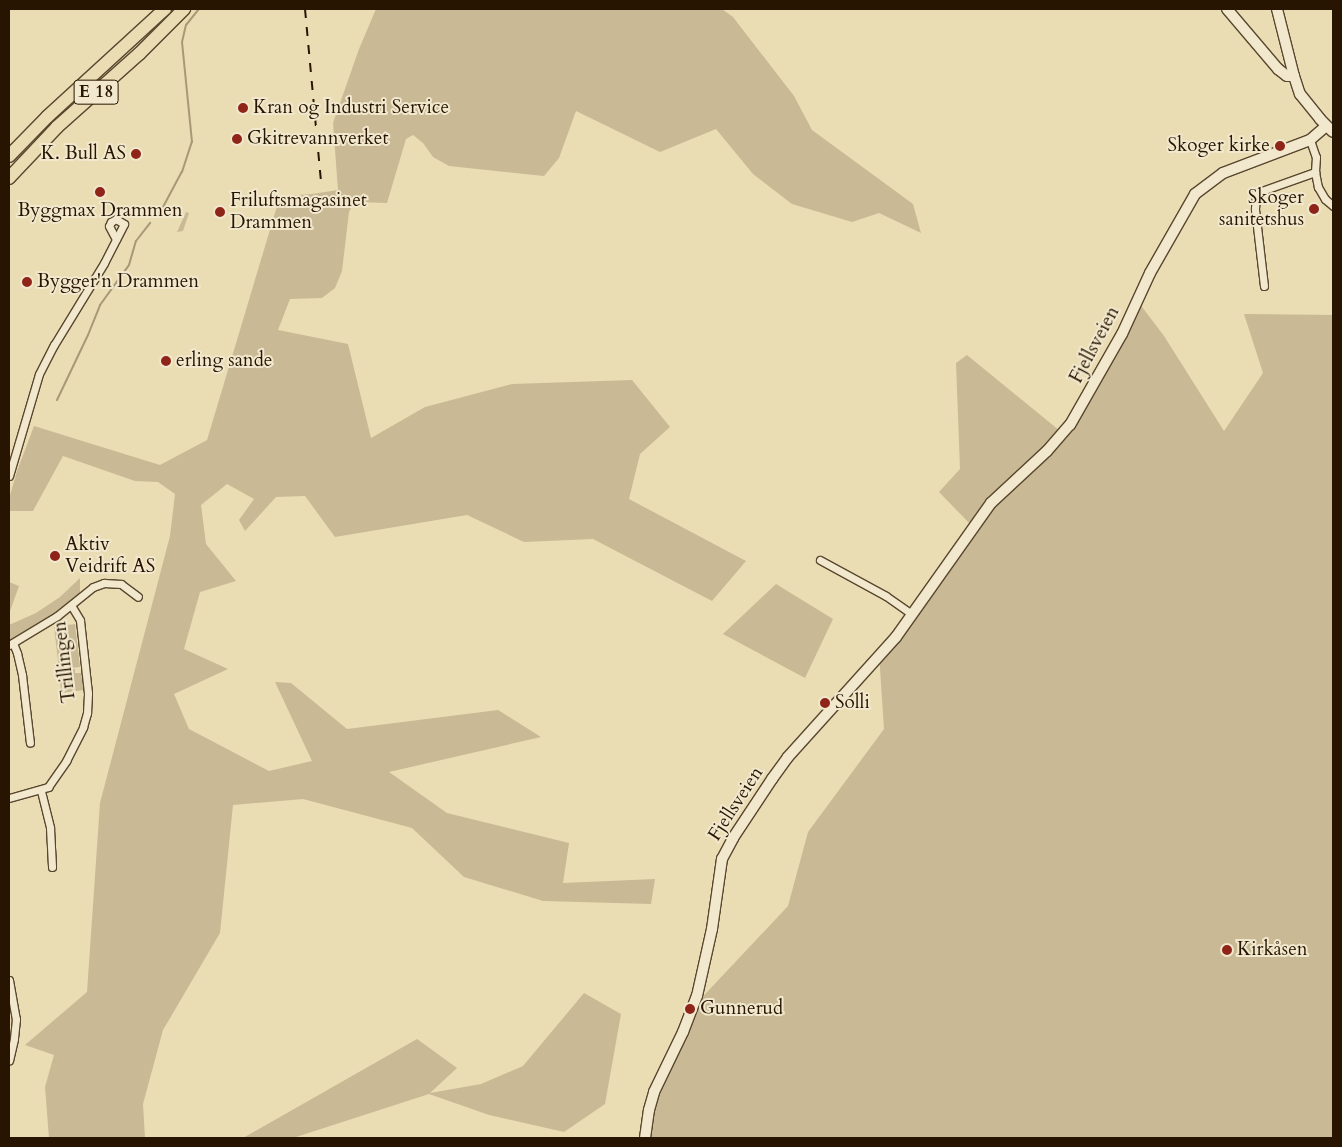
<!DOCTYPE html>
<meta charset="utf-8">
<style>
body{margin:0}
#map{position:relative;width:1342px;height:1147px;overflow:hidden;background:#eadcb3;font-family:Cardo,serif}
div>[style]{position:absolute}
.green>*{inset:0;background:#c9ba95}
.stream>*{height:2px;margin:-1px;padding:0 1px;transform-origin:1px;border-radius:1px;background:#a89876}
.roads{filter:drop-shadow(1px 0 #58472e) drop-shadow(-1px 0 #58472e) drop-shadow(0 1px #58472e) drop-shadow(0 -1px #58472e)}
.minor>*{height:7px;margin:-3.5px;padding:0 3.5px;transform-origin:3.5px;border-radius:3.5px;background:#f1e8ce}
.secondary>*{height:10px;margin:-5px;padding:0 5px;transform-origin:5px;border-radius:5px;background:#f1e8ce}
.motorway>*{height:12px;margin:-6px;padding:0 6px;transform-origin:6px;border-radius:6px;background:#eadcb3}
.rail>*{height:2px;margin-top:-1px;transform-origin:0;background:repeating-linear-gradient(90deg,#281501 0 9px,transparent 0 18px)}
.dots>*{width:14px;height:14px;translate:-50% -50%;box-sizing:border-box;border:2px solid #f1e8ce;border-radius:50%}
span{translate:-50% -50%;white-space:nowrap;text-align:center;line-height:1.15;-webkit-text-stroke:4px #f1e8ce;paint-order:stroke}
.shield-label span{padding:1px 4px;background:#f1e8ce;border:1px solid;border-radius:4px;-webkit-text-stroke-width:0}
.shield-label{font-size:18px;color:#281501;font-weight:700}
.poi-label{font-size:19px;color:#281501}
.left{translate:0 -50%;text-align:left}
.right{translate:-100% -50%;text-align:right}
.street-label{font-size:19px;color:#281501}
.frame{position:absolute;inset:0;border:10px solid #281501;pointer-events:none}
</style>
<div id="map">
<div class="green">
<i style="clip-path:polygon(376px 9px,722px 9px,733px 17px,794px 96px,812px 130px,913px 204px,921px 233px,879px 213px,852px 222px,792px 204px,753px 174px,716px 129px,660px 152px,576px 111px,559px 158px,544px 176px,449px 166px,433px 157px,423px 143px,413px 135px,406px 139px,387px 203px,354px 202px,349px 212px,342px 271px,335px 288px,322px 298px,290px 299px,278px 330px,348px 344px,371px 438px,425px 407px,512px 384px,632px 380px,670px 427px,640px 454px,629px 499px,746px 561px,712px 601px,593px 539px,524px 542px,467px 515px,335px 537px,305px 496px,276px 497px,245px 531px,239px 520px,254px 499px,227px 484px,201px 505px,206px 544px,236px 581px,200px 592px,184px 649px,228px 669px,174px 694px,189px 729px,269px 771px,312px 761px,275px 682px,291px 683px,347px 729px,498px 710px,541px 737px,389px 772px,447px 813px,569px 843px,563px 883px,655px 879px,651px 904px,543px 901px,464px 877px,412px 828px,303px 799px,233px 805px,220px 933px,163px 1030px,143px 1104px,145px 1138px,49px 1138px,45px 1087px,54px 1055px,25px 1045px,87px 992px,100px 803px,170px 536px,175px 494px,158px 482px,135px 481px,63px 456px,33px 511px,9px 511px,9px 499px,17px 471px,34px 426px,160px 465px,207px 440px,278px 203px,283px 196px,312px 194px,338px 190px,333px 123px,359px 49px)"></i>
<i style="clip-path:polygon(186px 212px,189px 213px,183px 231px,177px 232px)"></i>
<i style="clip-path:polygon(1139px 303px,1164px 336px,1224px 431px,1263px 373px,1244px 314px,1333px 315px,1333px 1138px,645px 1138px,647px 1115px,693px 1007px,788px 906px,808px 832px,884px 729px,879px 653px,972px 526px,939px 492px,960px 469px,956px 363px,967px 355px,1065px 435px)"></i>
<i style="clip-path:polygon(80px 578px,80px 593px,42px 623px,9px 641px,9px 625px,36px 613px,60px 597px)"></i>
<i style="clip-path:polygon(9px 582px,19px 586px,9px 614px)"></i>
<i style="clip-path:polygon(776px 584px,833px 619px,805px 678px,723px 634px)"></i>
<i style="clip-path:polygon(75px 624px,80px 667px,59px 669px,54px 627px)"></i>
<i style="clip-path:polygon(75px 669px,75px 673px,82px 673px,84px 690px,61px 693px,59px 670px)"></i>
<i style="clip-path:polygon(584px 993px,621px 1014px,605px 1104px,564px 1132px,489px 1115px,429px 1094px,293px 1138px,243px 1138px,417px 1039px,457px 1068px,430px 1093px,481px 1084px,523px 1066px)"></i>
</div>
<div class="stream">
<i style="left:163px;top:207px;width:40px;rotate:-62deg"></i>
<i style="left:182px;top:172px;width:32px;rotate:-72deg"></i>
<i style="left:192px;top:142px;width:100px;rotate:-95.7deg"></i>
<i style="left:182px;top:42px;width:17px;rotate:-77deg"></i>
<i style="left:186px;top:25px;width:21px;rotate:-51deg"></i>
<i style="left:57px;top:400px;width:72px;rotate:-64.5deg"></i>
<i style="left:88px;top:335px;width:32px;rotate:-68deg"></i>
<i style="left:100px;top:305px;width:49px;rotate:-54.1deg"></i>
<i style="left:129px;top:265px;width:25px;rotate:-74deg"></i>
<i style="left:136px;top:241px;width:23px;rotate:-52deg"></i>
</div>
<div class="roads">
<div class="minor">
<i style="left:1310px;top:140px;width:18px;rotate:71deg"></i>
<i style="left:1316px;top:157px;width:15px;rotate:94deg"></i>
<i style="left:1315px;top:172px;width:15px;rotate:79deg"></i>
<i style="left:1318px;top:187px;width:14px;rotate:60deg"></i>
<i style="left:1325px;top:199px;width:11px;rotate:41deg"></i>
<i style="left:1264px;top:286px;width:78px;rotate:-96.7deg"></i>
<i style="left:1255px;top:209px;width:16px;rotate:-86deg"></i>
<i style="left:1256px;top:193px;width:63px;rotate:-19.6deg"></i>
<i style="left:9px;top:476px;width:106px;rotate:-73.6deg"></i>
<i style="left:39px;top:374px;width:33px;rotate:-63deg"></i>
<i style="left:54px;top:345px;width:96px;rotate:-58.6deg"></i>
<i style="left:104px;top:263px;width:44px;rotate:-62.9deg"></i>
<i style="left:124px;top:224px;width:9px;rotate:-148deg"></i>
<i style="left:116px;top:219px;width:6px;rotate:149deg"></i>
<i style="left:111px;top:222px;width:4px;rotate:117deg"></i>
<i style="left:109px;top:226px;width:15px;rotate:62deg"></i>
<i style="left:820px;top:560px;width:75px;rotate:28.6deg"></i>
<i style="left:886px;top:596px;width:32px;rotate:35deg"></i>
<i style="left:13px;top:643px;width:11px;rotate:68deg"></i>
<i style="left:17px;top:653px;width:23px;rotate:77deg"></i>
<i style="left:22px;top:675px;width:68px;rotate:83.3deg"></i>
<i style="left:9px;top:645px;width:56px;rotate:-31.1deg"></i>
<i style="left:57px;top:616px;width:46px;rotate:-38.9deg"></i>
<i style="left:93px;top:587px;width:12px;rotate:-20deg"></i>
<i style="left:104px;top:583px;width:17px;rotate:3deg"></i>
<i style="left:121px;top:584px;width:21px;rotate:37deg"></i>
<i style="left:41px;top:791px;width:38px;rotate:76deg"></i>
<i style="left:50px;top:828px;width:39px;rotate:87deg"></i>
<i style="left:9px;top:798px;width:41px;rotate:-15.8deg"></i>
<i style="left:48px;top:787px;width:32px;rotate:-55deg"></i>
<i style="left:66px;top:761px;width:38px;rotate:-63deg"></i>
<i style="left:83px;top:727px;width:15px;rotate:-74deg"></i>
<i style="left:87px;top:713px;width:20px;rotate:-87deg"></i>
<i style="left:88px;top:693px;width:73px;rotate:-96.3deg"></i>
<i style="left:80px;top:620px;width:17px;rotate:-121deg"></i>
<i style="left:9px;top:980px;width:40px;rotate:80deg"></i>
<i style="left:16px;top:1019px;width:20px;rotate:96deg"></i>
<i style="left:14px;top:1039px;width:22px;rotate:103deg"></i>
</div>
<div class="secondary">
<i style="left:1227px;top:9px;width:79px;rotate:49.6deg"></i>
<i style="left:1278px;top:69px;width:11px;rotate:38deg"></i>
<i style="left:1287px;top:76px;width:7px"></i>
<i style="left:1277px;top:9px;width:69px;rotate:75.8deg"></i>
<i style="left:1294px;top:76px;width:19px;rotate:72deg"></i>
<i style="left:1300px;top:94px;width:32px;rotate:51deg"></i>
<i style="left:1320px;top:119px;width:18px;rotate:45deg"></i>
<i style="left:645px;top:1138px;width:28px;rotate:-82deg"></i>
<i style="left:649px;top:1110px;width:19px;rotate:-74deg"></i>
<i style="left:654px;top:1092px;width:67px;rotate:-64.2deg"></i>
<i style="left:683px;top:1032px;width:39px;rotate:-69deg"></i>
<i style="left:697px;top:996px;width:69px;rotate:-77.4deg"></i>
<i style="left:712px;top:929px;width:71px;rotate:-81.9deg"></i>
<i style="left:722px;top:859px;width:24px;rotate:-62deg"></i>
<i style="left:733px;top:838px;width:71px;rotate:-56.5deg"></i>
<i style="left:772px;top:779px;width:27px;rotate:-54deg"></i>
<i style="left:788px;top:757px;width:161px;rotate:-48deg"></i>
<i style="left:896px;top:637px;width:164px;rotate:-54.7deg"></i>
<i style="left:991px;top:503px;width:76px;rotate:-42.9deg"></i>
<i style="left:1047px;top:451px;width:35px;rotate:-49deg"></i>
<i style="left:1070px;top:425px;width:105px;rotate:-60.3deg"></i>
<i style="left:1122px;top:334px;width:67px;rotate:-65.3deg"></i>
<i style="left:1150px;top:273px;width:91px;rotate:-60.3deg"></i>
<i style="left:1195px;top:194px;width:35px;rotate:-37deg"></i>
<i style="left:1223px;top:173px;width:93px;rotate:-20.8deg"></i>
<i style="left:1310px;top:140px;width:21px;rotate:-41deg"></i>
</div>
<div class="motorway">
<i style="left:9px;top:156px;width:54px;rotate:-45.7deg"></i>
<i style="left:47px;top:117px;width:160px;rotate:-42.5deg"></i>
<i style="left:9px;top:178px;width:70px;rotate:-46.7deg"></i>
<i style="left:57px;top:127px;width:110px;rotate:-41.7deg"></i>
<i style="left:139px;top:54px;width:64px;rotate:-45deg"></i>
</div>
</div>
<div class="rail">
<i style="left:305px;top:9px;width:175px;rotate:84.7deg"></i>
</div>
<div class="dots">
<i style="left:243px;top:108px;background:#8f2418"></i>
<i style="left:237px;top:139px;background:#8f2418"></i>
<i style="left:1280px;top:146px;background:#8f2418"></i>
<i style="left:136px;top:154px;background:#8f2418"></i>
<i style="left:100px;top:192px;background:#8f2418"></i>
<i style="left:1314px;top:209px;background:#8f2418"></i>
<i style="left:220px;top:212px;background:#8f2418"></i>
<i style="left:27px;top:282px;background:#8f2418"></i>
<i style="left:166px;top:361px;background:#8f2418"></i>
<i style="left:55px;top:556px;background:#8f2418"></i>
<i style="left:825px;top:703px;background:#8f2418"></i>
<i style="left:1227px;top:950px;background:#8f2418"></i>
<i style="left:690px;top:1009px;background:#8f2418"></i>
</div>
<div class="shield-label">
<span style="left:96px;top:92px">E 18</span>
</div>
<div class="poi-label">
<span class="left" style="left:253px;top:108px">Kran og Industri Service</span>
<span class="left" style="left:247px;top:139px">Gkitrevannverket</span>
<span class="right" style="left:1270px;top:146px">Skoger kirke</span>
<span class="right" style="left:126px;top:154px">K. Bull AS</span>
<span class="right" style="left:1304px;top:209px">Skoger<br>sanitetshus</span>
<span class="left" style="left:230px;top:212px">Friluftsmagasinet<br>Drammen</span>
<span style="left:100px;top:211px">Byggmax Drammen</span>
<span class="left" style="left:37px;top:282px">Bygger'n Drammen</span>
<span class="left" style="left:176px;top:361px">erling sande</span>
<span class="left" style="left:65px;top:556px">Aktiv<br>Veidrift AS</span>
<span class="left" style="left:835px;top:703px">Solli</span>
<span class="left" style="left:1237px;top:950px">Kirkåsen</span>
<span class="left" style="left:700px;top:1009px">Gunnerud</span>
</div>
<div class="street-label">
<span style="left:1095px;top:345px;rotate:-62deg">Fjellsveien</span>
<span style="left:65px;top:662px;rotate:-97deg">Trillingen</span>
<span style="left:736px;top:804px;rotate:-57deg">Fjellsveien</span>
</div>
<div class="frame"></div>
</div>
